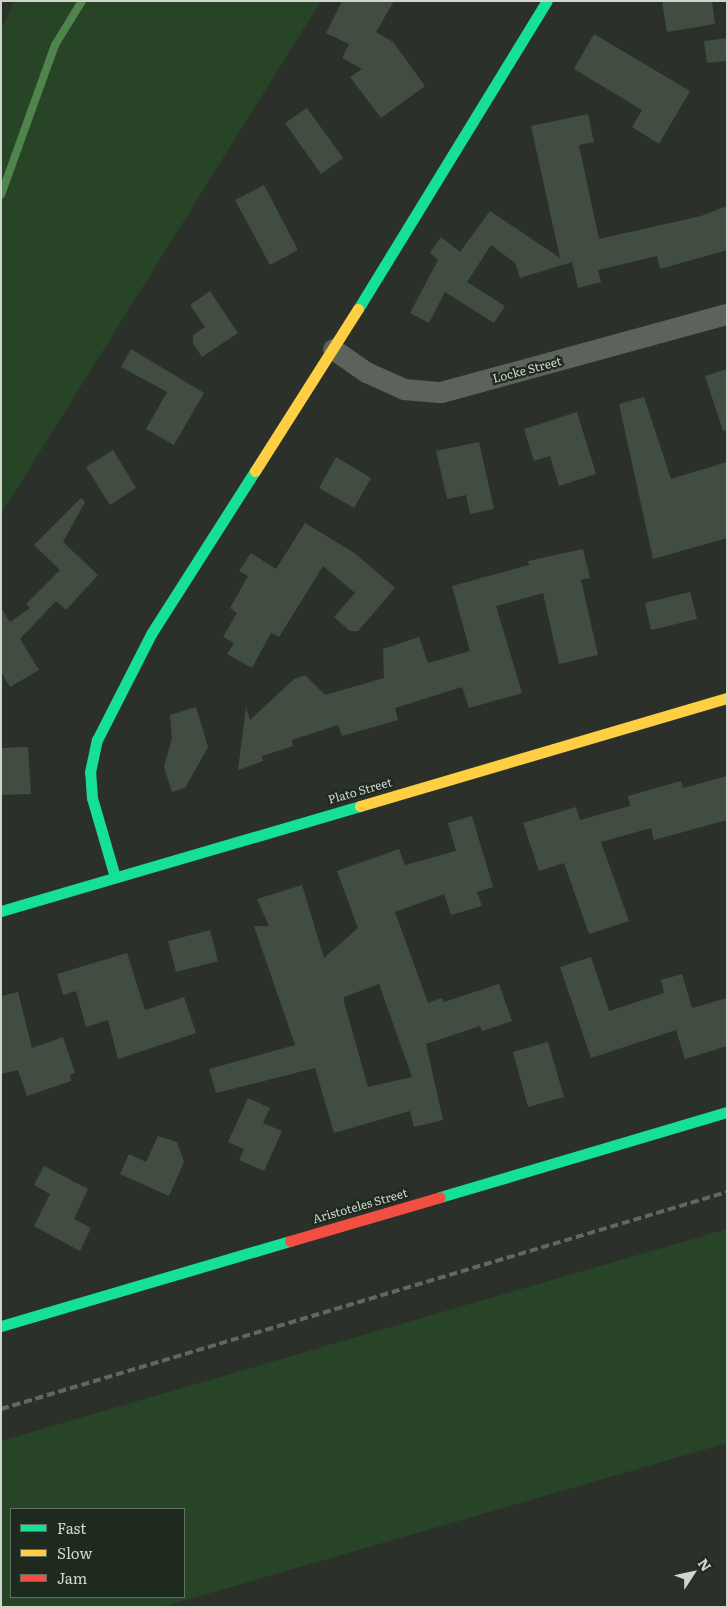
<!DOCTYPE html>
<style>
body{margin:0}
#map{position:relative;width:728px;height:1608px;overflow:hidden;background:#2b312a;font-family:Literata,serif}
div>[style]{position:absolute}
.green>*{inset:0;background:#284426}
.stream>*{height:8px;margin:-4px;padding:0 4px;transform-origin:4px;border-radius:4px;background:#4f844d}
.building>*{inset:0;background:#404d40}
.street>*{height:21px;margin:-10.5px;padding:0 10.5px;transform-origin:10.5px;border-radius:10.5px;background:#5b635a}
.fast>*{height:11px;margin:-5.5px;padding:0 5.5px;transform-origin:5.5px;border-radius:5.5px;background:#16e098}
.slow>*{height:11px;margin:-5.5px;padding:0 5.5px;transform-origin:5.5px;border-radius:5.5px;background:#ffcf43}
.jam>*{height:11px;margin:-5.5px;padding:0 5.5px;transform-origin:5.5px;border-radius:5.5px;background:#f24e42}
.rail>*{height:4px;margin-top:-2px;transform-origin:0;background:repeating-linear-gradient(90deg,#616861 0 8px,transparent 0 12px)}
span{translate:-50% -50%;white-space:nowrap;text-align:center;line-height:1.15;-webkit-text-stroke:4.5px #1e2a1d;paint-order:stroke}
.street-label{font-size:12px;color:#ced6ce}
.frame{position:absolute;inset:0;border:2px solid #ced6ce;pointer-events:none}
.legend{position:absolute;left:10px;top:1508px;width:175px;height:90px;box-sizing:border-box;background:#1e2a1d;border:1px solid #646f64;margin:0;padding:6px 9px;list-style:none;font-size:15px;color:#ced6ce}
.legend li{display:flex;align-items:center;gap:10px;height:25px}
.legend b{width:25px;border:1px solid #646f64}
.north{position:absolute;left:668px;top:1548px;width:50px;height:50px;-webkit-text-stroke:4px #1e2a1d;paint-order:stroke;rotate:55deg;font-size:14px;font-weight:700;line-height:20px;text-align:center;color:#ced6ce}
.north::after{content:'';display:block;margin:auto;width:18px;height:22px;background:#ced6ce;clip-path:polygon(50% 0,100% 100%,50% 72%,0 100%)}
</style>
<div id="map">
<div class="green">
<i style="clip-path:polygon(14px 1px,321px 1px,1px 514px,1px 29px)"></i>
<i style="clip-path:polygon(evenodd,727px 1229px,727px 1443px,162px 1607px,1px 1607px,1px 1441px,727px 1229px,11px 1509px,184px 1509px,184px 1597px,11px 1597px,11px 1509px)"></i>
</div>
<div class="stream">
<i style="left:1px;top:195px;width:159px;rotate:-70.2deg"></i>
<i style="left:55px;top:45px;width:52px;rotate:-58.5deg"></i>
</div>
<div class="building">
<i style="clip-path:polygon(342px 1px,394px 1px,376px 32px,393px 42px,425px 86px,381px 118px,350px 77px,362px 69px,342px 58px,349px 44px,326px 33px)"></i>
<i style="clip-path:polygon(662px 1px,712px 1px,715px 24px,667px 32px)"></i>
<i style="clip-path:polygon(594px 34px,690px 91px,659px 144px,632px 127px,642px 110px,574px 69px)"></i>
<i style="clip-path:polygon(727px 38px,727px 61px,707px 63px,704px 41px)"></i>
<i style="clip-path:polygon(307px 108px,343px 158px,321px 174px,285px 123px)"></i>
<i style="clip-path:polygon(588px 114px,594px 142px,579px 145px,599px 239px,701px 216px,727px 206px,727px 250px,660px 269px,657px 256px,598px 270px,601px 282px,578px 288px,572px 262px,520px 278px,515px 263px,491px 245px,467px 282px,505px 306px,494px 323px,445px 292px,429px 323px,410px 313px,438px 260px,430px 253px,441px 237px,460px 252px,490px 211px,560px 258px,531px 126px)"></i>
<i style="clip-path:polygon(264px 185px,298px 250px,270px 265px,235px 200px)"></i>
<i style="clip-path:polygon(210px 291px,238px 333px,202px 357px,193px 343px,193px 335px,205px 327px,190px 305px)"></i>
<i style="clip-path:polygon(131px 349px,204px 393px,174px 445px,146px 429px,167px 392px,121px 367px)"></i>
<i style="clip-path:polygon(727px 369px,727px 430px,723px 431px,705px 376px)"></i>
<i style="clip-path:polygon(644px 397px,671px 479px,727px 462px,727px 538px,653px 559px,619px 404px)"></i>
<i style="clip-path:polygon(577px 412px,596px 474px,559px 486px,550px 456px,534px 461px,524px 429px)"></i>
<i style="clip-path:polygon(479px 442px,494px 509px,470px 514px,466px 495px,447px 499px,436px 451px)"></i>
<i style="clip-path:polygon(113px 450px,136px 488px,110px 505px,86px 467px)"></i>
<i style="clip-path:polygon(336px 457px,371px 478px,354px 508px,319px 488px)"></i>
<i style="clip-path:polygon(81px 498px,85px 502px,63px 542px,98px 575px,66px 610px,56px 601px,20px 639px,39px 670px,10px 687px,1px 672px,1px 608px,10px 622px,30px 608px,26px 604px,60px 570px,34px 545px)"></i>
<i style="clip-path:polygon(305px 523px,356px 554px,395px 588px,358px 631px,350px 631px,334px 617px,355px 593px,323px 566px,279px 637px,271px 633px,252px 668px,227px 654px,234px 643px,223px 637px,237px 613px,230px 608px,248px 576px,239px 571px,251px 553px,276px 569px)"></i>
<i style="clip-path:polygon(583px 549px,590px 578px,581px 580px,598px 655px,559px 664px,543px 593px,496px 606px,522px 693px,469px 708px,462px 687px,395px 708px,398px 720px,342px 736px,338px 725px,292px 740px,293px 746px,262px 756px,263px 761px,238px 770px,246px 707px,250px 720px,294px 679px,305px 675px,325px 695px,384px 678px,383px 649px,419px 637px,428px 663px,470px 651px,452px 586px,529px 565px,528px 561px)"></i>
<i style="clip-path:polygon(690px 592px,697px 619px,651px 630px,645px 603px)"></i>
<i style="clip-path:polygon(196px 707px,208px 747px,185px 788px,172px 792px,164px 767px,172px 738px,170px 715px)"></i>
<i style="clip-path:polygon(28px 747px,31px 794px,1px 795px,1px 748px)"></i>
<i style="clip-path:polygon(727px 776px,727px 820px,654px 840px,651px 828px,601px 842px,629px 921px,589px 934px,564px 863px,539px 871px,523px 823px,576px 807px,580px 820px,630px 806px,628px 796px,681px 781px,683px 788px)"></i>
<i style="clip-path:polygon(evenodd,472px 816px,493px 887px,477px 892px,482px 906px,451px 915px,444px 894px,395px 912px,428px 1003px,442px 998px,444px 1002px,499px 984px,512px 1021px,482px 1031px,480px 1026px,426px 1044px,443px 1120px,414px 1127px,410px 1111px,334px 1133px,315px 1068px,216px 1093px,209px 1069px,295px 1045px,254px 926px,269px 926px,257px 899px,302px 885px,324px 958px,358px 928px,337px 871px,399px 849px,405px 865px,456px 851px,448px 823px,472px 816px,379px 984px,412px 1077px,368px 1087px,344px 1002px,344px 997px,379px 984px)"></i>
<i style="clip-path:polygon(210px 930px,218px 961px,176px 972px,168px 941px)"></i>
<i style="clip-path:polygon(127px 953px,145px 1010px,184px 997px,196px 1033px,118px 1059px,108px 1020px,86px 1027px,76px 991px,63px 995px,57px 974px)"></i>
<i style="clip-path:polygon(591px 957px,609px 1011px,664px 993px,661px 980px,682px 974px,692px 1008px,727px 998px,727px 1046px,685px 1059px,676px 1030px,591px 1058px,560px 967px)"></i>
<i style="clip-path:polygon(18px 992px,32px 1048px,63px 1037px,75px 1073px,70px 1075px,71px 1081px,27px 1096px,18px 1070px,1px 1074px,1px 996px)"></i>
<i style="clip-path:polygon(548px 1042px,564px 1097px,528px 1107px,513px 1052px)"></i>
<i style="clip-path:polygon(248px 1098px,270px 1108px,263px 1123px,282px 1131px,264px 1171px,239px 1160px,244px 1149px,228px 1142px)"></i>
<i style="clip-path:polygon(158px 1136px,177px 1142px,184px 1162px,169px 1196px,120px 1174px,129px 1154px,146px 1162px)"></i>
<i style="clip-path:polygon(44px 1166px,88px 1189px,74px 1219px,91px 1228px,80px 1251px,34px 1226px,50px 1194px,34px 1185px)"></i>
</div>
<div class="street">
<i style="left:333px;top:349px;width:40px;rotate:34.9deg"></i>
<i style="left:366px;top:372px;width:42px;rotate:24.1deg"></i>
<i style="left:404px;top:389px;width:37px;rotate:5deg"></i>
<i style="left:441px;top:392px;width:296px;rotate:-15.3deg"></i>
</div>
<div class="fast">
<i style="left:358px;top:309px;width:361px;rotate:-58.5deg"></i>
<i style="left:115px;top:877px;width:82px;rotate:-106.2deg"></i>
<i style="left:92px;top:798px;width:26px;rotate:-94deg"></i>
<i style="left:90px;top:772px;width:33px;rotate:-78deg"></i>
<i style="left:97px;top:740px;width:119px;rotate:-63deg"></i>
<i style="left:151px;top:634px;width:193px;rotate:-57.5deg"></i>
<i style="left:1px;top:911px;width:374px;rotate:-16.3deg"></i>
<i style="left:440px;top:1197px;width:299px;rotate:-16.5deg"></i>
<i style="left:1px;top:1326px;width:301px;rotate:-16.4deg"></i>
</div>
<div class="slow">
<i style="left:255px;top:471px;width:192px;rotate:-57.6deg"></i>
<i style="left:360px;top:806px;width:383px;rotate:-16.4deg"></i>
</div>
<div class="jam">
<i style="left:290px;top:1241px;width:156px;rotate:-16.3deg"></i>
</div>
<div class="rail">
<i style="left:1px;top:1409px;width:758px;rotate:-16.64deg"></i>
</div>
<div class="street-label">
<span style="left:527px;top:370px;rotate:-15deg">Locke Street</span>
<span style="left:360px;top:791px;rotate:-16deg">Plato Street</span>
<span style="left:360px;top:1206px;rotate:-16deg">Aristoteles Street</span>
</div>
<div class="frame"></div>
<ul class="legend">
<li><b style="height:6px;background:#16e098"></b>Fast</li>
<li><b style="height:6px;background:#ffcf43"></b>Slow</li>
<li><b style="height:6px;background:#f24e42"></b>Jam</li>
</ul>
<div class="north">N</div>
</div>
